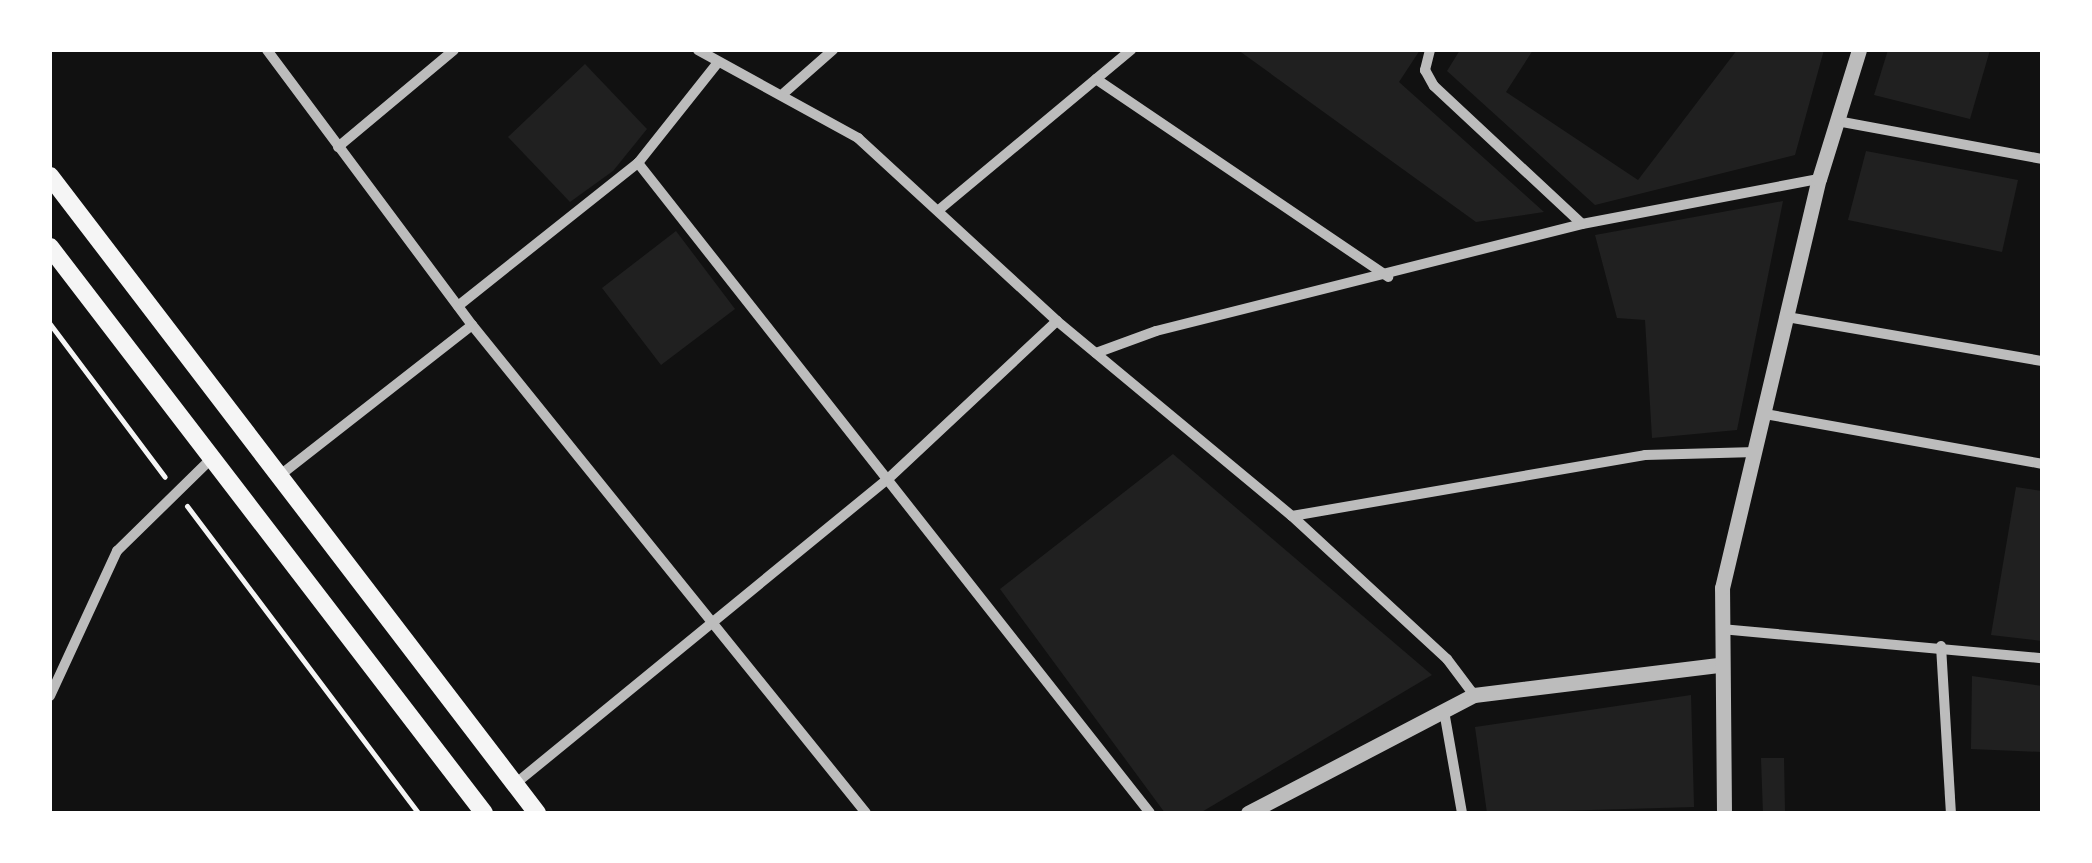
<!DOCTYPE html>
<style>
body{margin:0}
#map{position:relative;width:2092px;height:863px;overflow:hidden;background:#111;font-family:"IBM Plex Serif",serif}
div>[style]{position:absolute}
.green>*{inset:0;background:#202020}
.path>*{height:5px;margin:-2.5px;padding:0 2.5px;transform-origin:2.5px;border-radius:2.5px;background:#f5f5f5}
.minor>*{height:10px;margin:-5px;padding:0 5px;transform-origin:5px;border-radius:5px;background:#bcbcbc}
.tertiary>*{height:15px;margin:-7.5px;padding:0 7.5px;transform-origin:7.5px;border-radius:7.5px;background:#bcbcbc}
.primary>*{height:18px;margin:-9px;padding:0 9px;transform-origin:9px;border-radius:9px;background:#f5f5f5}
span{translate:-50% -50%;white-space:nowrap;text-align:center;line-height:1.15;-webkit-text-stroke:10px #fff;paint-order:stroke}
.frame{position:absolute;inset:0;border:52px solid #fff;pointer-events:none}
</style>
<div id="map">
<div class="green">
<i style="clip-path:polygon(1238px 50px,1420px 50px,1399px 82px,1544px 212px,1476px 222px)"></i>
<i style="clip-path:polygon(1460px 50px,1533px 50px,1506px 92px,1638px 180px,1737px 50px,1824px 50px,1795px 155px,1595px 205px,1447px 71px)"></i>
<i style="clip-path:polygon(1888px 50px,1990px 50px,1970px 119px,1874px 95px)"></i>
<i style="clip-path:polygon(585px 64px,647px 129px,613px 171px,570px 202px,508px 137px)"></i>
<i style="clip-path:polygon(1866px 151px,2018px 180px,2002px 252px,1848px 220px)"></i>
<i style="clip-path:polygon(1783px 201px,1737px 430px,1652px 438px,1645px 320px,1617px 318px,1595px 235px)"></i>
<i style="clip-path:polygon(676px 231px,735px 309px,661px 365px,602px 288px)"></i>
<i style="clip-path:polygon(1173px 454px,1432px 675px,1200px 813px,1165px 813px,1000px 589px)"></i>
<i style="clip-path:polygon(2016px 487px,2042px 491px,2042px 641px,1991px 635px)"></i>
<i style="clip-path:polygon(1972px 676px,2042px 686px,2042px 752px,1971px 749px)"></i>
<i style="clip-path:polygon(1691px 695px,1694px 807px,1487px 813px,1475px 727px)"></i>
<i style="clip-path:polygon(1761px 758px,1784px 758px,1785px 813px,1763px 813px)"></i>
</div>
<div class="path">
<i style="left:50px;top:324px;width:191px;rotate:53.1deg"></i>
<i style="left:187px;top:506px;width:384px;rotate:53deg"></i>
</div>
<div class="minor">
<i style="left:267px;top:50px;width:343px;rotate:53.3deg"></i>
<i style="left:472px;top:325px;width:627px;rotate:51.08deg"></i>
<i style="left:698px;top:50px;width:183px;rotate:28.8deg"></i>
<i style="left:858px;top:138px;width:270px;rotate:42.6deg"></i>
<i style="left:1057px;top:321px;width:305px;rotate:39.7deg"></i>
<i style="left:1292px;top:516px;width:211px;rotate:42.7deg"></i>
<i style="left:1447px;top:659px;width:45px;rotate:53.1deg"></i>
<i style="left:1430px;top:50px;width:21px;rotate:104deg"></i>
<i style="left:1425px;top:70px;width:18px;rotate:61deg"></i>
<i style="left:1434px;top:86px;width:202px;rotate:43deg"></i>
<i style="left:1096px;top:79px;width:353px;rotate:34.1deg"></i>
<i style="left:784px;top:93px;width:65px;rotate:-41.3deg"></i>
<i style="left:1837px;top:121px;width:208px;rotate:10.5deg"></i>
<i style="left:338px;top:147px;width:151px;rotate:-39.9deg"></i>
<i style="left:638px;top:163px;width:827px;rotate:51.77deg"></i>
<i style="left:940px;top:209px;width:249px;rotate:-39.8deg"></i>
<i style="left:458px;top:306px;width:230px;rotate:-38.5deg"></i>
<i style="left:638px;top:163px;width:125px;rotate:-51.5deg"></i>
<i style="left:1787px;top:317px;width:259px;rotate:9.8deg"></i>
<i style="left:1096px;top:353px;width:64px;rotate:-20.1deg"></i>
<i style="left:1156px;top:331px;width:439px;rotate:-14.1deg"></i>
<i style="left:1582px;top:224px;width:241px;rotate:-10.8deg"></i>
<i style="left:1765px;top:414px;width:281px;rotate:10.2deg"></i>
<i style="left:279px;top:476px;width:245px;rotate:-38deg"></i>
<i style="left:1292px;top:516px;width:358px;rotate:-9.8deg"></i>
<i style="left:1645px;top:455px;width:111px;rotate:-1.5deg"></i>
<i style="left:1721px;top:629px;width:322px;rotate:5.2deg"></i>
<i style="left:1941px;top:646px;width:167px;rotate:86.6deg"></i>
<i style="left:50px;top:696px;width:160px;rotate:-65.2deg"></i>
<i style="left:117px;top:551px;width:132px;rotate:-44.4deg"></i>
<i style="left:1444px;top:711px;width:104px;rotate:80deg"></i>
<i style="left:515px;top:784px;width:483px;rotate:-39.3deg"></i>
<i style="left:889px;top:478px;width:230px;rotate:-43.1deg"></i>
</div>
<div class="tertiary">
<i style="left:1248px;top:813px;width:255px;rotate:-27.6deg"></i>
<i style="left:1474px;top:695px;width:246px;rotate:-7deg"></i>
<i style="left:1724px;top:813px;width:225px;rotate:-90.5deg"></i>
<i style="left:1722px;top:588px;width:420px;rotate:-76.7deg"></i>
<i style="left:1819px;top:179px;width:135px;rotate:-72.8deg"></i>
</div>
<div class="primary">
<i style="left:50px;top:176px;width:802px;rotate:52.6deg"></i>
<i style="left:50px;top:247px;width:713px;rotate:52.52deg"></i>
</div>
<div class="frame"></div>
</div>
